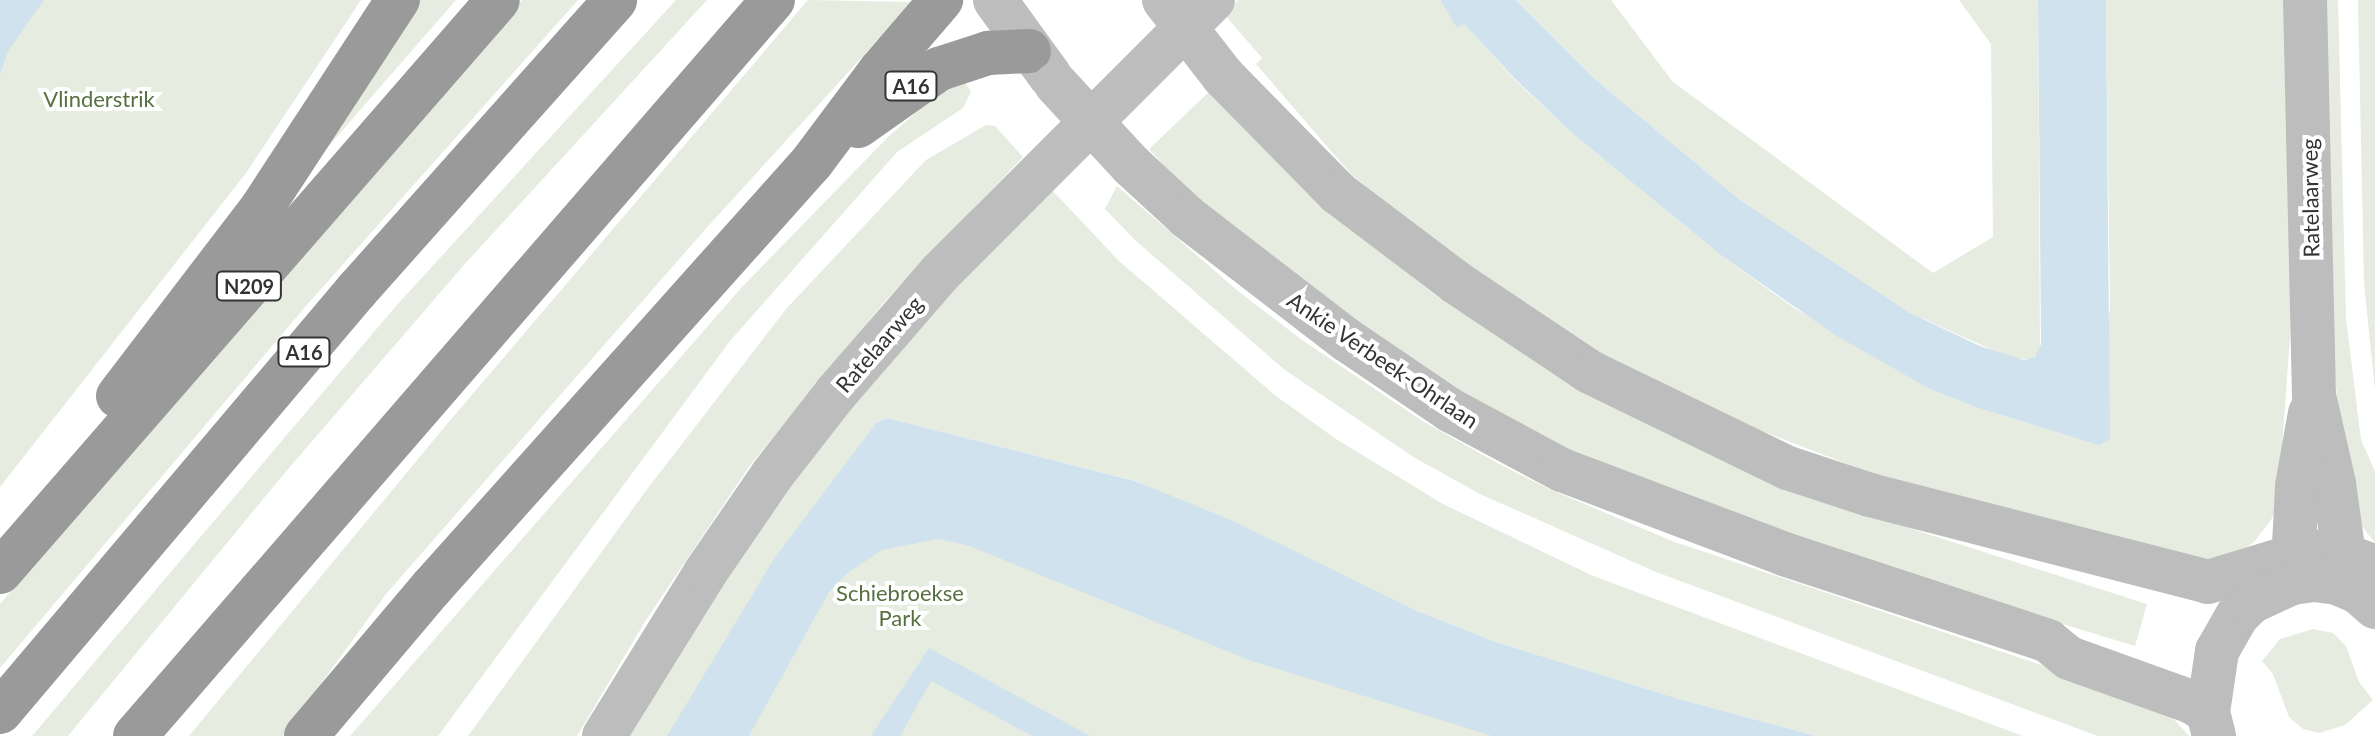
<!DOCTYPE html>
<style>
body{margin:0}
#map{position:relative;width:2375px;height:736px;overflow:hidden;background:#fff;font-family:Lato,sans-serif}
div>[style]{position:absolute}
.green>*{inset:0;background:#e6ecdf}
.water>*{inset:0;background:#cfe2ee}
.secondary>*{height:44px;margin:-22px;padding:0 22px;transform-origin:22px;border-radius:22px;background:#bdbdbd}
.highway>*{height:44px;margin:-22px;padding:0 22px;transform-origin:22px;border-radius:22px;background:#9a9a9a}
.secondary-bridge>*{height:44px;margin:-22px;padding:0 22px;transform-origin:22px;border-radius:22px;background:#bdbdbd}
span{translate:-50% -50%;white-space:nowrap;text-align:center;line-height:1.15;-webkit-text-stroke:8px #fff;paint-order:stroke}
.shield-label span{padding:2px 6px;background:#fff;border:2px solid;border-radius:6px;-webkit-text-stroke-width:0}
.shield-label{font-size:20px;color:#333;font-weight:700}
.park-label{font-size:22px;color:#56703f}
.street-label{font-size:22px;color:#333}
</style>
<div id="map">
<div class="green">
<i style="clip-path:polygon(0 0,361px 0,246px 173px,0 487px)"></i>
<i style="clip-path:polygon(415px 0,456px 0,327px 148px,323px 144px)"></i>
<i style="clip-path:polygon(522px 0,578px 0,305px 307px,0 668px,0 604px,304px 245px)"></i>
<i style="clip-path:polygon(676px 0,707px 0,463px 266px,283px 475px,68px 736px,32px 736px,396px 306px)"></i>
<i style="clip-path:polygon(808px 0,912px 2px,702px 233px,386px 594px,283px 736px,189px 736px,442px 430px)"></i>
<i style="clip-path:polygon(1238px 0,1440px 0,1457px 27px,1464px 24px,1516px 81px,1573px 134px,1722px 256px,1794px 308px,1930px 389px,1978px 408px,2064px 434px,2110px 310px,2106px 0,2286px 0,2292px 308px,2278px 505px,2271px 520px,2254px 542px,2241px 551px,2211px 560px,2195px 558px,1868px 472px,1749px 426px,1605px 356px,1535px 314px,1409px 223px,1350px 173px,1256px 64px,1262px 58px,1224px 14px)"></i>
<i style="clip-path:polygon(1516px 0,1611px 0,1673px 82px,1933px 273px,1993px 237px,1991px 44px,1959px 0,2038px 0,2040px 352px,2031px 360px,2008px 357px,1908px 312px,1862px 284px,1740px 200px,1597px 81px)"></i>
<i style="clip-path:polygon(2320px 0,2338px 0,2346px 319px,2361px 440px,2375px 471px,2375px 543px,2361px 525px,2349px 488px,2332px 356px)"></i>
<i style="clip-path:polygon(2358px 0,2375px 0,2375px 390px,2364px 283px)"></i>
<i style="clip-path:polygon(963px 79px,971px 92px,963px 108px,897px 152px,730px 341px,438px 736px,350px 736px,742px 287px,888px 137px,935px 96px)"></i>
<i style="clip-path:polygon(1211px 90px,1359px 235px,1434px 294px,1568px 382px,1881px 519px,2147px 604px,2135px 646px,1961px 593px,1623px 476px,1473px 402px,1299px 284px,1178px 181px,1149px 149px)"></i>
<i style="clip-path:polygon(986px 125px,995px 126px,1023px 157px,886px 300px,751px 464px,646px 620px,577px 736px,468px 736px,648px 488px,787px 308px,926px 160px)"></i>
<i style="clip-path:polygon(1117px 186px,1238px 291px,1302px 340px,1424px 422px,1503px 466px,1549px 489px,1672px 541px,2092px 682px,2170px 715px,2189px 736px,2098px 736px,1656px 572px,1482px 495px,1415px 458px,1285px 370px,1135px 240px,1105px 209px)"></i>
<i style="clip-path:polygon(1051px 189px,1119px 261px,1276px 396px,1336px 439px,1443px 504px,1591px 575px,2023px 736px,1816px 736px,1679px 699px,1496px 642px,1417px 611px,1136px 481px,887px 418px,876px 423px,820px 499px,1678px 736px,626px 736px,787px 486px,953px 285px)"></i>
<i style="clip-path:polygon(2313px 629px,2333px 633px,2346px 646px,2359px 682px,2373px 700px,2345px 725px,2319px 733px,2303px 729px,2289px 717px,2273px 674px,2262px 661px,2280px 639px)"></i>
</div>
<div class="water">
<i style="clip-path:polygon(0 0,44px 0,8px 51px,0 75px)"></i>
<i style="clip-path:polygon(1440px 0,1516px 0,1597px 81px,1740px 200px,1908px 312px,1980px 346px,2024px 360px,2035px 357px,2041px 344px,2038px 0,2106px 0,2110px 439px,2099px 445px,1978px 408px,1930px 389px,1835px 335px,1722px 256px,1573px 134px,1516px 80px,1464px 24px,1457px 28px)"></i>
<i style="clip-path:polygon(887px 418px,1135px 481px,1231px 520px,1417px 611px,1496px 642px,1679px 699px,1816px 736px,1492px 736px,1249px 660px,967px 545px,938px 539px,882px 550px,846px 574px,829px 592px,749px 736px,667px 736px,774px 559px,876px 423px)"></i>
<i style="clip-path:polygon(929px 648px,1090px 736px,1032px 736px,931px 681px,900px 736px,871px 736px)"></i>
</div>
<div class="secondary">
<i style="left:995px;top:0;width:94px;rotate:54.1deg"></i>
<i style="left:2305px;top:0;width:395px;rotate:88.7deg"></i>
<i style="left:2314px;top:395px;width:91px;rotate:77.3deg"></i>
<i style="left:2334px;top:484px;width:72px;rotate:82deg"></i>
<i style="left:1223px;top:76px;width:164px;rotate:45.5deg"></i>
<i style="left:1338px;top:193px;width:149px;rotate:37.1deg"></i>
<i style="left:1457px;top:283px;width:160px;rotate:33.8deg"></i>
<i style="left:1590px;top:372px;width:220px;rotate:25.9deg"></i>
<i style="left:1788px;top:468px;width:86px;rotate:18.2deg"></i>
<i style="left:1870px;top:495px;width:349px;rotate:14.4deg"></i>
<i style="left:2208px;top:582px;width:108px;rotate:-16.8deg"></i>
<i style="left:2311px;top:551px;width:33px;rotate:7deg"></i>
<i style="left:2344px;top:555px;width:33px;rotate:21deg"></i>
<i style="left:1132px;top:166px;width:75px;rotate:42.8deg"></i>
<i style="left:1187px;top:217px;width:202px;rotate:37.6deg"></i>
<i style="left:1347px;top:340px;width:125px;rotate:34.2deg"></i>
<i style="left:1450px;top:410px;width:127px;rotate:28.2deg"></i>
<i style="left:1562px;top:470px;width:237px;rotate:20.7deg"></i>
<i style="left:1784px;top:554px;width:278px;rotate:18.2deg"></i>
<i style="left:2048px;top:641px;width:27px;rotate:39deg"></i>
<i style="left:2069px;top:658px;width:131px;rotate:19.7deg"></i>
<i style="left:2192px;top:702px;width:19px;rotate:32deg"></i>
<i style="left:2292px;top:583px;width:97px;rotate:-87deg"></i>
<i style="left:2297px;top:486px;width:74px;rotate:-79.9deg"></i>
<i style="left:604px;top:736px;width:192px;rotate:-58.2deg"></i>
<i style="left:705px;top:573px;width:119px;rotate:-55.6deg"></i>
<i style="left:772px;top:475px;width:104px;rotate:-52deg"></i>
<i style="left:836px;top:393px;width:159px;rotate:-49.1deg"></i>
<i style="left:940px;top:273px;width:386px;rotate:-45deg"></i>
<i style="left:2214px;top:736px;width:25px;rotate:-104deg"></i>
<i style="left:2208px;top:712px;width:62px;rotate:-81.6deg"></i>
<i style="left:2217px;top:651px;width:40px;rotate:-60.3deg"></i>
<i style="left:2237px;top:616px;width:20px;rotate:-45deg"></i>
<i style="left:2251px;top:602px;width:45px;rotate:-24.9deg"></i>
<i style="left:2292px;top:583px;width:22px;rotate:-8deg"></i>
<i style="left:2314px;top:580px;width:23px;rotate:7deg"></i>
<i style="left:2337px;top:583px;width:23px;rotate:23deg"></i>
<i style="left:2358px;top:592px;width:23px;rotate:41deg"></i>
</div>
<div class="highway">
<i style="left:858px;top:126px;width:99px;rotate:-35.1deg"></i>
<i style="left:939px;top:69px;width:52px;rotate:-18.1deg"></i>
<i style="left:988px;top:53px;width:41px;rotate:-2.8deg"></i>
<i style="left:118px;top:396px;width:235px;rotate:-52.6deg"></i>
<i style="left:261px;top:209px;width:250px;rotate:-56.8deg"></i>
<i style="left:0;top:572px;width:758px;rotate:-48.96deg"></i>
<i style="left:0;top:712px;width:553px;rotate:-49.77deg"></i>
<i style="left:357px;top:290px;width:388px;rotate:-48.3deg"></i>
<i style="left:135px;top:736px;width:974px;rotate:-49.08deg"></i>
<i style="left:306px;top:736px;width:195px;rotate:-49.8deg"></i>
<i style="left:432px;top:587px;width:570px;rotate:-48.2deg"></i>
<i style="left:812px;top:162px;width:114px;rotate:-53.2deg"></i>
<i style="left:880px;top:71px;width:94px;rotate:-49.3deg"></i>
</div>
<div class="secondary-bridge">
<i style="left:1164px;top:0;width:96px;rotate:52.2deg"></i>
<i style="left:1056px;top:84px;width:112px;rotate:47.2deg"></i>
</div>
<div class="shield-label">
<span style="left:911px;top:86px">A16</span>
<span style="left:249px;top:286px">N209</span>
<span style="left:304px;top:352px">A16</span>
</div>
<div class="park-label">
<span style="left:99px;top:99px">Vlinderstrik</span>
<span style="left:900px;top:605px">Schiebroekse<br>Park</span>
</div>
<div class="street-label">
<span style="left:2310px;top:198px;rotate:-91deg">Ratelaarweg</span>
<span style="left:879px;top:344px;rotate:-49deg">Ratelaarweg</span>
<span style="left:1383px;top:360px;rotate:34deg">Ankie Verbeek-Ohrlaan</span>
</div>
</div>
